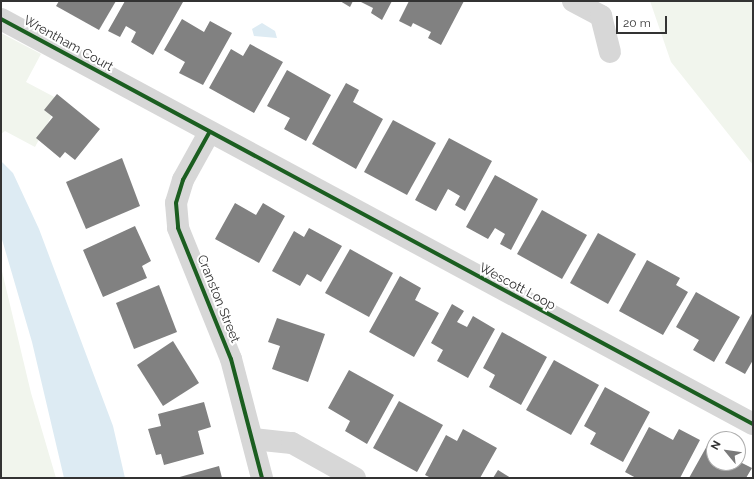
<!DOCTYPE html>
<style>
body{margin:0}
#map{position:relative;width:754px;height:479px;overflow:hidden;background:#fff;font-family:Raleway,sans-serif}
div>[style]{position:absolute}
.green>*{inset:0;background:#f1f5ed}
.water>*{inset:0;background:#ddebf3}
.building>*{inset:0;background:#818181}
.minor>*{height:22px;margin:-11px;padding:0 11px;transform-origin:11px;border-radius:11px;background:#d7d7d7}
.cycleway>*{height:4px;margin:-2px;padding:0 2px;transform-origin:2px;border-radius:2px;background:#1b5e20}
span{translate:-50% -50%;white-space:nowrap;text-align:center;line-height:1.15;-webkit-text-stroke:4px #fff;paint-order:stroke}
.street-label{font-size:13px;color:#333}
.frame{position:absolute;inset:0;border:2px solid #333;pointer-events:none}
.north{position:absolute;left:706px;top:431px;width:40px;height:40px;box-sizing:border-box;background:#fff;border:1px solid #adadad;border-radius:50%;rotate:299deg;font-size:11px;font-weight:700;line-height:16px;text-align:center;color:#333}
.north::after{content:'';display:block;margin:auto;width:14px;height:18px;background:#7a7a7a;clip-path:polygon(50% 0,100% 100%,50% 72%,0 100%)}
.scale{position:absolute;left:616px;top:16px;width:51px;height:18px;box-sizing:border-box;border:2px solid #333;border-top:0;padding-left:5px;font-size:12px;line-height:14px;white-space:nowrap;color:#333;-webkit-text-stroke:3px #fff;paint-order:stroke}
</style>
<div id="map">
<div class="green">
<i style="clip-path:polygon(650px 1px,753px 1px,753px 165px,671px 62px)"></i>
<i style="clip-path:polygon(1px 33px,41px 54px,26px 82px,60px 100px,35px 147px,5px 131px,1px 134px)"></i>
<i style="clip-path:polygon(1px 267px,31px 393px,56px 478px,1px 478px)"></i>
</div>
<div class="water">
<i style="clip-path:polygon(262px 23px,275px 31px,277px 38px,254px 36px,252px 29px)"></i>
<i style="clip-path:polygon(1px 161px,13px 173px,39px 229px,113px 426px,125px 478px,64px 478px,32px 342px,1px 236px)"></i>
</div>
<div class="building">
<i style="clip-path:polygon(59px 1px,116px 1px,99px 30px,56px 6px)"></i>
<i style="clip-path:polygon(125px 1px,183px 2px,153px 55px,131px 42px,136px 32px,126px 26px,120px 37px,108px 31px)"></i>
<i style="clip-path:polygon(340px 1px,353px 1px,350px 7px)"></i>
<i style="clip-path:polygon(359px 1px,392px 1px,382px 20px,371px 13px,373px 8px)"></i>
<i style="clip-path:polygon(409px 1px,464px 1px,441px 45px,428px 38px,431px 32px,413px 23px,411px 27px,399px 21px)"></i>
<i style="clip-path:polygon(182px 19px,204px 32px,210px 21px,232px 33px,203px 85px,179px 73px,185px 62px,164px 50px)"></i>
<i style="clip-path:polygon(250px 44px,283px 62px,254px 113px,209px 88px,231px 49px,243px 56px)"></i>
<i style="clip-path:polygon(287px 70px,331px 95px,306px 141px,284px 129px,290px 118px,267px 106px)"></i>
<i style="clip-path:polygon(346px 83px,359px 90px,353px 102px,383px 119px,356px 169px,312px 144px)"></i>
<i style="clip-path:polygon(57px 94px,100px 129px,75px 160px,65px 152px,60px 158px,36px 138px,53px 117px,44px 110px)"></i>
<i style="clip-path:polygon(393px 120px,436px 143px,407px 195px,364px 172px)"></i>
<i style="clip-path:polygon(449px 138px,492px 161px,465px 211px,455px 205px,460px 196px,448px 189px,436px 211px,415px 200px)"></i>
<i style="clip-path:polygon(122px 158px,140px 206px,86px 229px,66px 182px)"></i>
<i style="clip-path:polygon(495px 175px,538px 199px,511px 250px,500px 244px,505px 234px,495px 228px,488px 239px,466px 227px)"></i>
<i style="clip-path:polygon(235px 203px,256px 215px,263px 203px,285px 216px,259px 263px,215px 239px)"></i>
<i style="clip-path:polygon(542px 210px,587px 235px,562px 279px,517px 254px)"></i>
<i style="clip-path:polygon(135px 226px,151px 261px,142px 266px,147px 278px,103px 297px,83px 250px)"></i>
<i style="clip-path:polygon(309px 228px,342px 246px,321px 282px,307px 274px,300px 286px,272px 271px,294px 231px,304px 237px)"></i>
<i style="clip-path:polygon(598px 233px,636px 254px,608px 304px,570px 283px)"></i>
<i style="clip-path:polygon(350px 249px,393px 273px,369px 317px,325px 293px)"></i>
<i style="clip-path:polygon(647px 260px,680px 278px,676px 285px,688px 292px,663px 335px,619px 311px)"></i>
<i style="clip-path:polygon(400px 276px,421px 288px,415px 300px,439px 313px,414px 357px,369px 332px)"></i>
<i style="clip-path:polygon(159px 285px,177px 332px,134px 349px,116px 303px)"></i>
<i style="clip-path:polygon(696px 292px,740px 317px,714px 362px,693px 350px,699px 340px,676px 327px)"></i>
<i style="clip-path:polygon(452px 304px,464px 311px,457px 322px,467px 327px,473px 316px,495px 329px,468px 378px,437px 361px,443px 350px,431px 343px)"></i>
<i style="clip-path:polygon(753px 312px,753px 360px,745px 374px,725px 363px)"></i>
<i style="clip-path:polygon(277px 318px,325px 334px,308px 382px,272px 369px,280px 346px,268px 342px)"></i>
<i style="clip-path:polygon(502px 332px,547px 357px,521px 405px,489px 387px,495px 375px,483px 368px)"></i>
<i style="clip-path:polygon(173px 341px,199px 383px,163px 406px,137px 365px)"></i>
<i style="clip-path:polygon(554px 360px,599px 385px,571px 435px,526px 410px)"></i>
<i style="clip-path:polygon(349px 370px,394px 395px,367px 444px,345px 431px,350px 421px,328px 408px)"></i>
<i style="clip-path:polygon(605px 387px,650px 412px,623px 462px,590px 444px,596px 433px,584px 426px)"></i>
<i style="clip-path:polygon(399px 401px,443px 425px,417px 472px,373px 448px)"></i>
<i style="clip-path:polygon(204px 402px,211px 427px,198px 431px,204px 454px,164px 465px,161px 454px,156px 455px,148px 429px,161px 426px,158px 414px)"></i>
<i style="clip-path:polygon(649px 427px,673px 440px,679px 429px,700px 440px,680px 478px,636px 478px,625px 472px)"></i>
<i style="clip-path:polygon(463px 429px,497px 448px,480px 478px,431px 478px,425px 475px,446px 435px,457px 441px)"></i>
<i style="clip-path:polygon(708px 444px,714px 447px,714px 463px,738px 461px,752px 468px,746px 478px,689px 478px)"></i>
<i style="clip-path:polygon(219px 466px,222px 478px,176px 478px)"></i>
<i style="clip-path:polygon(498px 470px,511px 478px,493px 478px)"></i>
</div>
<div class="minor">
<i style="left:573px;top:1px;width:32px;rotate:28deg"></i>
<i style="left:601px;top:16px;width:37px;rotate:76deg"></i>
<i style="left:1px;top:19px;width:854px;rotate:28.31deg"></i>
<i style="left:209px;top:133px;width:54px;rotate:119deg"></i>
<i style="left:183px;top:180px;width:24px;rotate:107deg"></i>
<i style="left:176px;top:203px;width:25px;rotate:85deg"></i>
<i style="left:178px;top:228px;width:141px;rotate:68deg"></i>
<i style="left:231px;top:359px;width:123px;rotate:75.4deg"></i>
<i style="left:253px;top:439px;width:39px;rotate:6deg"></i>
<i style="left:292px;top:443px;width:72px;rotate:29.1deg"></i>
</div>
<div class="cycleway">
<i style="left:1px;top:19px;width:854px;rotate:28.31deg"></i>
<i style="left:209px;top:133px;width:54px;rotate:119deg"></i>
<i style="left:183px;top:180px;width:24px;rotate:107deg"></i>
<i style="left:176px;top:203px;width:25px;rotate:85deg"></i>
<i style="left:178px;top:228px;width:141px;rotate:68deg"></i>
<i style="left:231px;top:359px;width:123px;rotate:75.4deg"></i>
</div>
<div class="street-label">
<span style="left:68px;top:44px;rotate:29deg">Wrentham Court</span>
<span style="left:517px;top:287px;rotate:28deg">Wescott Loop</span>
<span style="left:218px;top:299px;rotate:68deg">Cranston Street</span>
</div>
<div class="frame"></div>
<div class="north">N</div>
<div class="scale">20 m</div>
</div>
